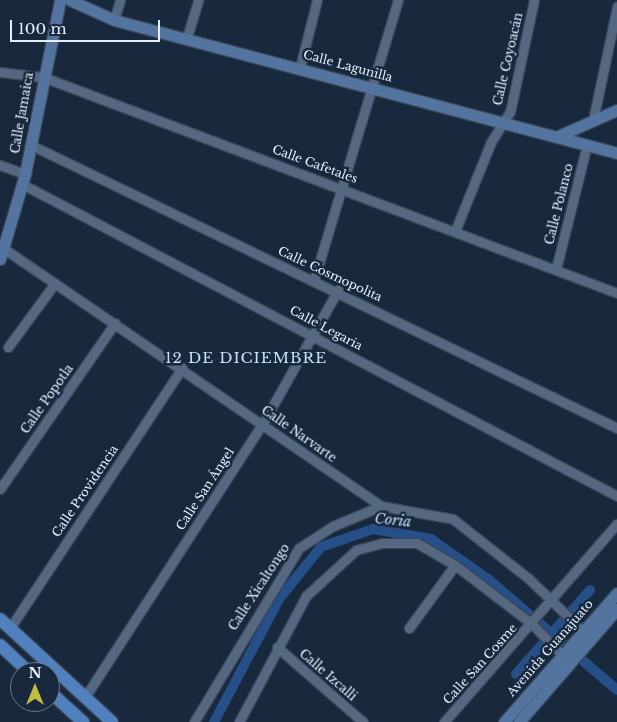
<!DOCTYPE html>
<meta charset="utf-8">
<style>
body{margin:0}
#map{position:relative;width:617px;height:722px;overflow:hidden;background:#18283d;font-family:"Libre Baskerville",serif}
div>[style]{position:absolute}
.canal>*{height:10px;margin:-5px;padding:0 5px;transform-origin:5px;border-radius:5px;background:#254f86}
.roads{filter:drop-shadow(1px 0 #394658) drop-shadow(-1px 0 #394658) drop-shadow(0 1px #394658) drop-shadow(0 -1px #394658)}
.street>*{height:9px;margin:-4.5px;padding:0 4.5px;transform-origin:4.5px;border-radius:4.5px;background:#566881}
.secondary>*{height:11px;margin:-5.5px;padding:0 5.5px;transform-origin:5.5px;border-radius:5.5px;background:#5474a0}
.primary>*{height:12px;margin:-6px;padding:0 6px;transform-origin:6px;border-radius:6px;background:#5180bf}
span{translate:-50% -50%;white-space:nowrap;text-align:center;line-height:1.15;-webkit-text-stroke:5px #18283d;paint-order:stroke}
.street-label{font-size:12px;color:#e5f0fe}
.water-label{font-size:14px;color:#c3dcfe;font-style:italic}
.quarter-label{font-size:15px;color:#c9defb;letter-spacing:1px}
.north{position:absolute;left:10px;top:662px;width:50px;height:50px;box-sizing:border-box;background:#18283d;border:1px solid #6a788a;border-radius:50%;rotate:0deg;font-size:14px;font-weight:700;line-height:20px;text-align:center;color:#e5f0fe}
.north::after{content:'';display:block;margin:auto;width:18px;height:22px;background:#c3bd3e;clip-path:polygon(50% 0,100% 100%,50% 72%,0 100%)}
.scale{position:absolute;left:10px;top:20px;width:150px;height:22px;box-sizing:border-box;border:2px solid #e5f0fe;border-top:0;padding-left:6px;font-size:15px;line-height:18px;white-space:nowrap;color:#e5f0fe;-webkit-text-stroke:4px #18283d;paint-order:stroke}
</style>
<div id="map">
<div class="canal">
<i style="left:516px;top:674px;width:112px;rotate:-48.6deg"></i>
<i style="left:214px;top:722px;width:139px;rotate:-62.1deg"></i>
<i style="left:279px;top:599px;width:67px;rotate:-51.1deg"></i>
<i style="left:321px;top:547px;width:55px;rotate:-19.1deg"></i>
<i style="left:373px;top:529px;width:59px;rotate:9.8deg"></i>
<i style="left:431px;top:539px;width:70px;rotate:35.1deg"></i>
<i style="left:488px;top:579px;width:170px;rotate:40.7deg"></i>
</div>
<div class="roads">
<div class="street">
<i style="left:114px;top:20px;width:21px;rotate:-73deg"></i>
<i style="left:187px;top:37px;width:39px;rotate:-73deg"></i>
<i style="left:300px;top:67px;width:69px;rotate:-75.8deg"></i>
<i style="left:0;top:72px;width:43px;rotate:6.6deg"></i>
<i style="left:43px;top:77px;width:613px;rotate:20.62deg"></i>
<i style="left:593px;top:120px;width:116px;rotate:-78deg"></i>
<i style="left:31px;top:145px;width:651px;rotate:25.78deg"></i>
<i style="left:0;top:165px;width:27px;rotate:20deg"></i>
<i style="left:22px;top:184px;width:672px;rotate:27.67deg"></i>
<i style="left:455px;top:231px;width:96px;rotate:-68deg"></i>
<i style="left:491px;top:142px;width:36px;rotate:-58deg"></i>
<i style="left:510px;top:112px;width:115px;rotate:-77.9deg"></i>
<i style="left:0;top:246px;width:461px;rotate:34.3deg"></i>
<i style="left:381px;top:506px;width:73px;rotate:10.2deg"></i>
<i style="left:453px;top:519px;width:95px;rotate:38.2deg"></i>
<i style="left:528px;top:578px;width:76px;rotate:43.9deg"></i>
<i style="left:556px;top:269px;width:128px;rotate:-76deg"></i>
<i style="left:314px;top:280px;width:292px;rotate:-73.3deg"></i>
<i style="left:8px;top:347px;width:79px;rotate:-53.7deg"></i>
<i style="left:0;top:489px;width:202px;rotate:-55.3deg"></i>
<i style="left:10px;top:628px;width:312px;rotate:-56.5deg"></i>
<i style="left:409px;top:628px;width:78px;rotate:-53.9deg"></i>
<i style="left:277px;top:647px;width:114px;rotate:41.1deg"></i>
<i style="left:85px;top:697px;width:327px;rotate:-57deg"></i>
<i style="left:263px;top:423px;width:153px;rotate:-60.6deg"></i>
<i style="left:194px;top:722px;width:203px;rotate:-58.9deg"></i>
<i style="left:299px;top:548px;width:40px;rotate:-32.9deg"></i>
<i style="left:333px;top:526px;width:52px;rotate:-22.6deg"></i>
<i style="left:239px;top:722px;width:143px;rotate:-62deg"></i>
<i style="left:306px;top:596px;width:68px;rotate:-42.6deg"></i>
<i style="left:356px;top:550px;width:27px;rotate:-15deg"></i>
<i style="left:382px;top:543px;width:35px"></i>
<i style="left:417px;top:543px;width:44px;rotate:30.1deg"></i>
<i style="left:455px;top:565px;width:97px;rotate:37.5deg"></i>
<i style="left:532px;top:624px;width:43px;rotate:45.9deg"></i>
<i style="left:444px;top:722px;width:263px;rotate:-48.9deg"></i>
</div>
<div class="secondary">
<i style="left:70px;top:0;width:48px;rotate:24.4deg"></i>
<i style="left:114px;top:20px;width:520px;rotate:14.81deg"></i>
<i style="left:556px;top:137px;width:67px;rotate:-23.9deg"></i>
<i style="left:0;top:259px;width:89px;rotate:-73.6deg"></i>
<i style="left:25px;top:174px;width:177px;rotate:-78.6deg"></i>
<i style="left:504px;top:722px;width:171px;rotate:-48.8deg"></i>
<i style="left:519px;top:722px;width:150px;rotate:-49.1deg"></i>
</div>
<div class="primary">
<i style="left:0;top:619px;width:152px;rotate:42.6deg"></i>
<i style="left:0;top:645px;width:40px;rotate:43deg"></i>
<i style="left:50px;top:692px;width:45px;rotate:42.3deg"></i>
</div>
</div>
<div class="street-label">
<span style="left:508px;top:59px;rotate:-77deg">Calle Coyoacán</span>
<span style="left:348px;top:66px;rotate:15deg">Calle Lagunilla</span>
<span style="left:22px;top:113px;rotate:-80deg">Calle Jamaica</span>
<span style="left:315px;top:164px;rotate:20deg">Calle Cafetales</span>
<span style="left:559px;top:204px;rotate:-76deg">Calle Polanco</span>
<span style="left:330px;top:274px;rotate:25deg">Calle Cosmopolita</span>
<span style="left:326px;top:328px;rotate:28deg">Calle Legaria</span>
<span style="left:47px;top:399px;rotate:-55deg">Calle Popotla</span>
<span style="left:299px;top:434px;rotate:35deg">Calle Narvarte</span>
<span style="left:205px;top:489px;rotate:-57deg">Calle San Ángel</span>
<span style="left:85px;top:491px;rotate:-56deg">Calle Providencia</span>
<span style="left:259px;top:587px;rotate:-57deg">Calle Xicaltongo</span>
<span style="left:550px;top:648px;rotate:-49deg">Avenida Guanajuato</span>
<span style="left:480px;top:664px;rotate:-48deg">Calle San Cosme</span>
<span style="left:328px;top:675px;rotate:41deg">Calle Izcalli</span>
</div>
<div class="water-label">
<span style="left:393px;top:520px;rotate:6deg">Coria</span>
</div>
<div class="quarter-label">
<span style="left:246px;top:358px">12 DE DICIEMBRE</span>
</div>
<div class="north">N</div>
<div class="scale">100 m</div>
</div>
